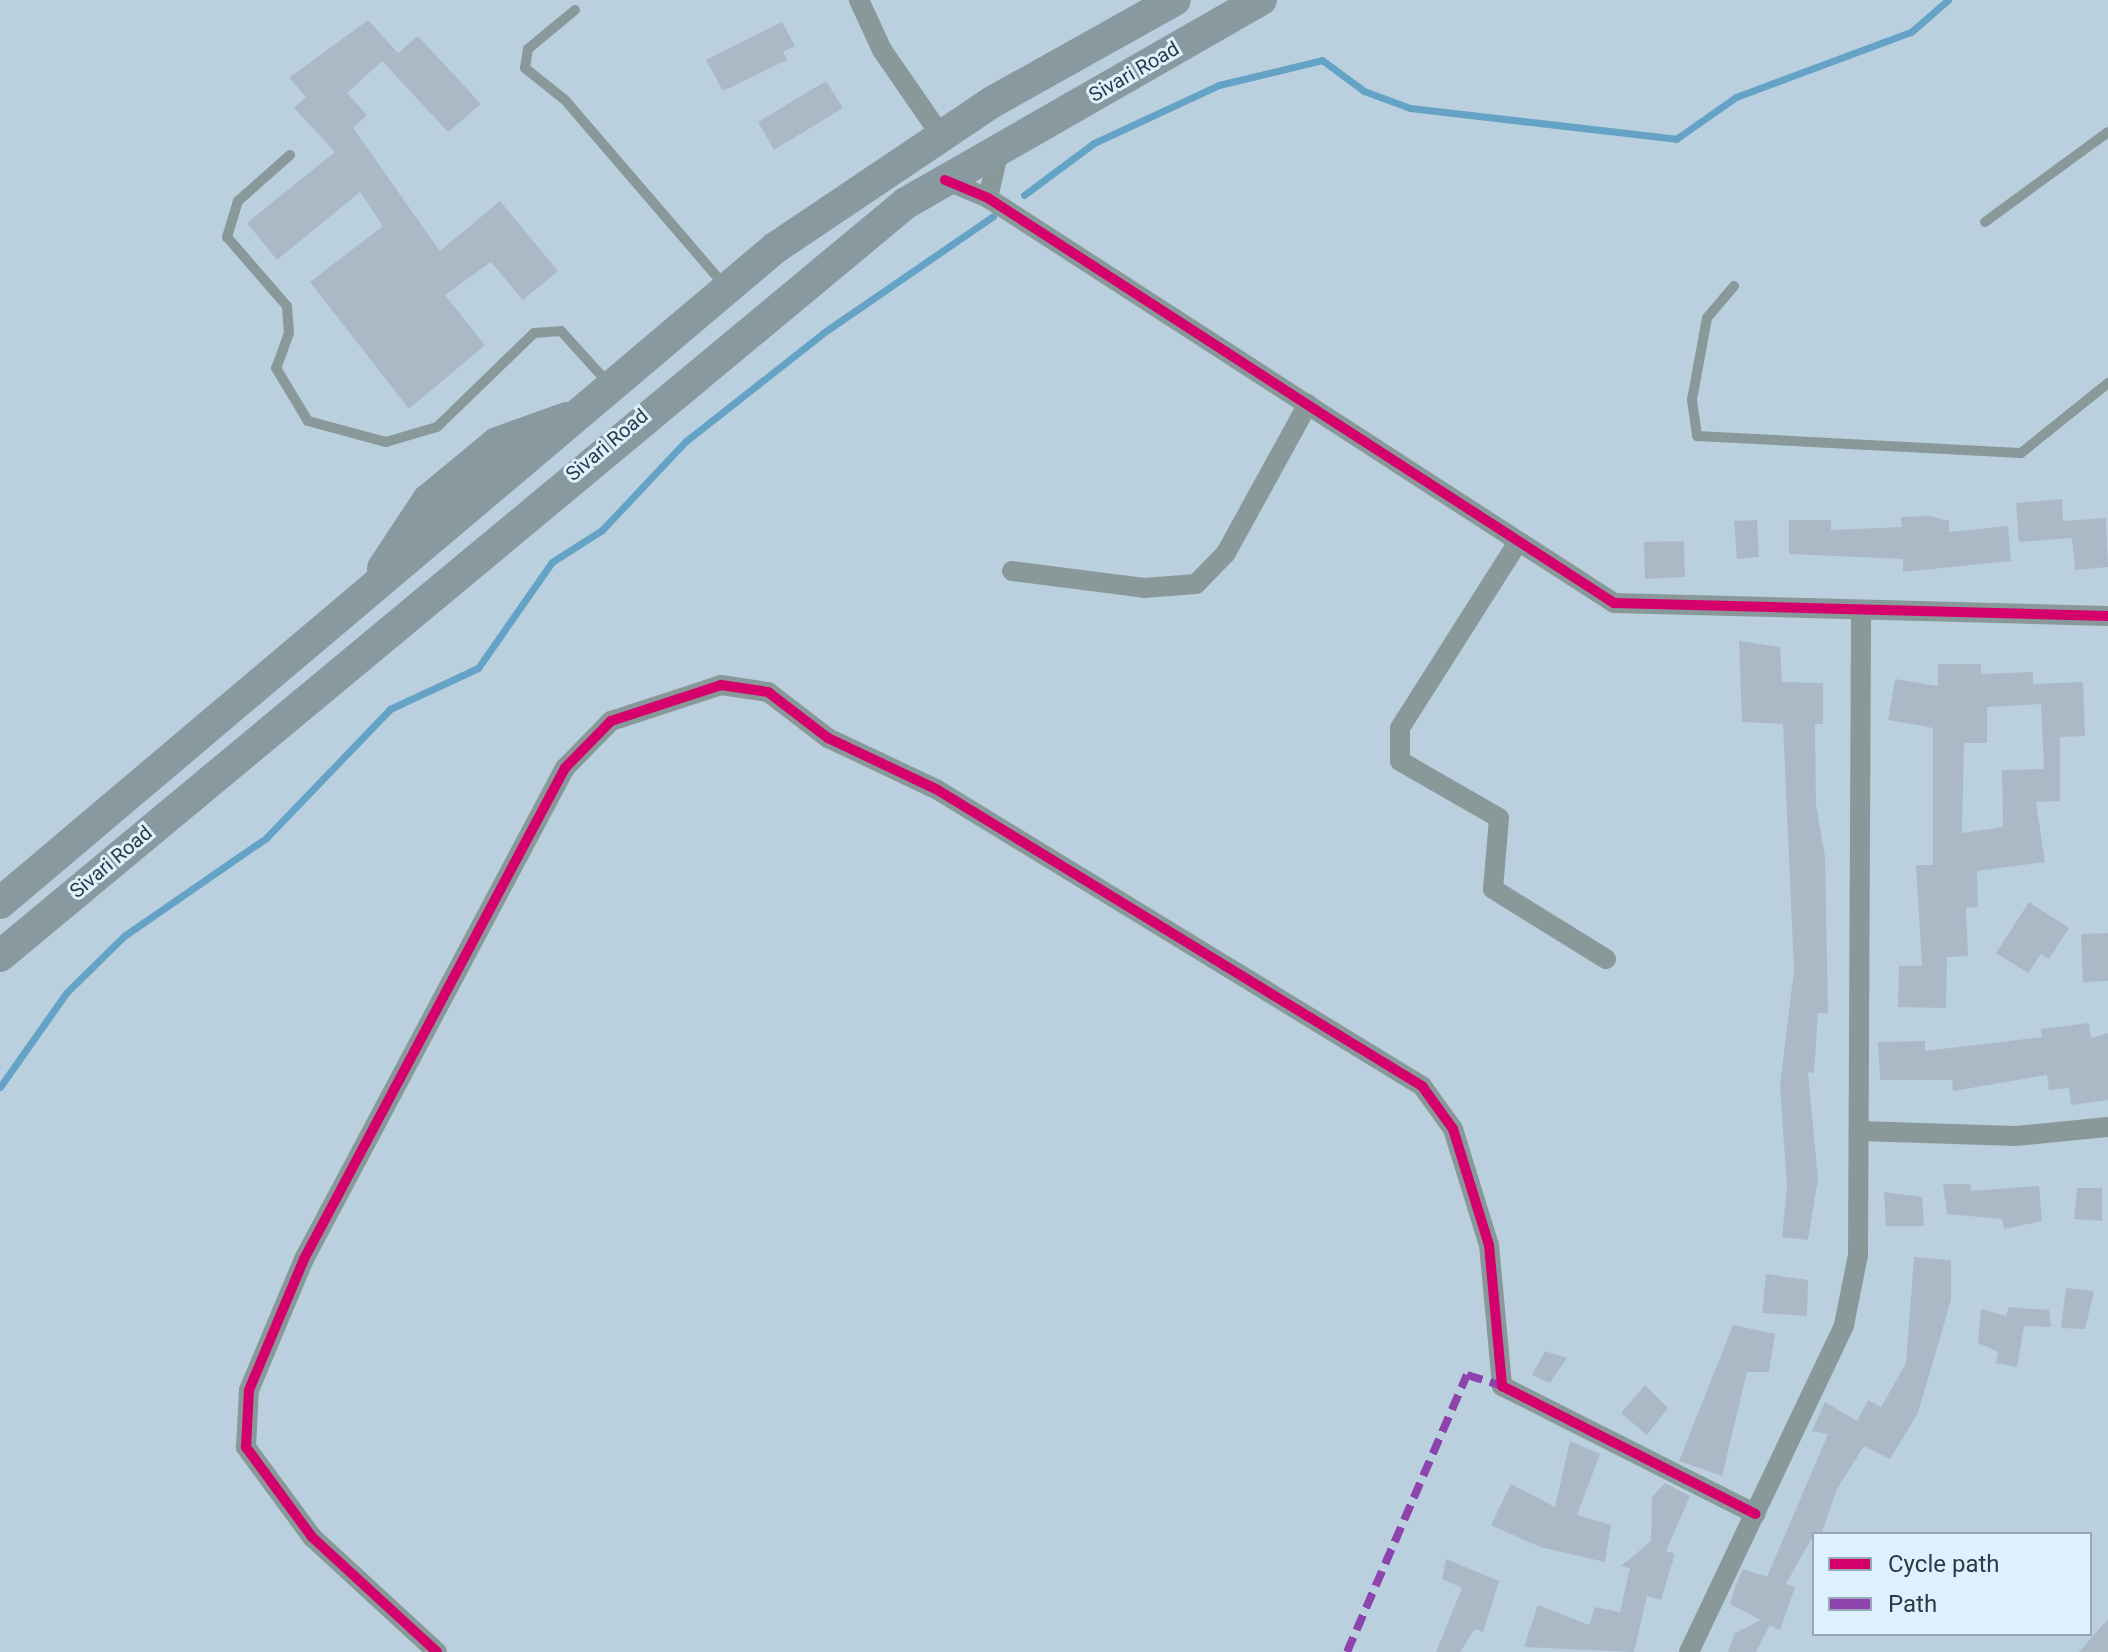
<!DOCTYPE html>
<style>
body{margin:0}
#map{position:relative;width:2108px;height:1652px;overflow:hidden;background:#bbd0de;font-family:Roboto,sans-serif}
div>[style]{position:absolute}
.stream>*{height:7px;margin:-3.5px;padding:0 3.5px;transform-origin:3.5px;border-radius:3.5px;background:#64a2c6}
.building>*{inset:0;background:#abb9c6}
.lane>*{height:10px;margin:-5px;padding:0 5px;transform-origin:5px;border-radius:5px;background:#89999a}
.street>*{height:20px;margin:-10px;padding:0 10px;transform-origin:10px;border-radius:10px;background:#89999a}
.primary>*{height:32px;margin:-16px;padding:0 16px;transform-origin:16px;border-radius:16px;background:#889a9f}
.quiet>*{height:8px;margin-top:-4px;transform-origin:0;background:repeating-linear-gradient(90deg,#8e44ad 0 16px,transparent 0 24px)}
.cycleway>*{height:10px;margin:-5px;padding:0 5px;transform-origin:5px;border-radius:5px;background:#d6006c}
span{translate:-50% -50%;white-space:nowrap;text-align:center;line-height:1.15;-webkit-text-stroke:6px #def1fe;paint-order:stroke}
.street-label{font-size:20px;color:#2c3c46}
.legend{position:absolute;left:1812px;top:1532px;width:280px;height:104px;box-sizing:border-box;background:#def1fe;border:2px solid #97a9b4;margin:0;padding:10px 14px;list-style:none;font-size:24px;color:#2c3c46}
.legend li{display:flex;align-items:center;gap:16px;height:40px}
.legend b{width:40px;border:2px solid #97a9b4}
</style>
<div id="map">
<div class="stream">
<i style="left:1024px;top:195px;width:87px;rotate:-36.6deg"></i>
<i style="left:1094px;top:143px;width:138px;rotate:-24.9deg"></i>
<i style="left:1219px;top:85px;width:106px;rotate:-13.6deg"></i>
<i style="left:1322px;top:60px;width:52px;rotate:36.4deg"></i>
<i style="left:1364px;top:91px;width:49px;rotate:20.3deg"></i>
<i style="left:1410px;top:108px;width:268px;rotate:6.6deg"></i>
<i style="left:1676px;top:139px;width:73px;rotate:-35deg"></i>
<i style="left:1736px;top:97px;width:187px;rotate:-20.4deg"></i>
<i style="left:1911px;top:32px;width:49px;rotate:-40.9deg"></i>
<i style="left:0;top:1087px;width:115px;rotate:-54.9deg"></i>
<i style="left:66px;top:993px;width:81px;rotate:-44.5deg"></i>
<i style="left:124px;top:936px;width:173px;rotate:-34.6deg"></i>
<i style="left:266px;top:838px;width:179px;rotate:-46.1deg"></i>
<i style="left:390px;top:709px;width:97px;rotate:-25deg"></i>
<i style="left:478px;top:668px;width:129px;rotate:-55.1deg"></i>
<i style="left:552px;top:562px;width:59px;rotate:-32.6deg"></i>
<i style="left:602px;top:530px;width:122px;rotate:-46.7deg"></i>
<i style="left:686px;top:441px;width:174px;rotate:-38.2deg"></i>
<i style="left:823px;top:333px;width:206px;rotate:-34.5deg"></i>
</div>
<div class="building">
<i style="clip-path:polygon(368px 20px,398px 53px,418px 36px,481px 104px,448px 132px,382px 61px,347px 93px,367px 115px,353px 128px,440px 251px,500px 201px,558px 271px,523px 300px,491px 262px,445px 295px,485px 345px,409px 409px,310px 282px,383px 226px,360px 192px,277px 260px,247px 223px,335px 152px,294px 108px,306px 97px,289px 78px)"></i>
<i style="clip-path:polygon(782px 22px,795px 46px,783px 52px,787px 60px,723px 91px,706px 60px)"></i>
<i style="clip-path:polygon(826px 81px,843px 108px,774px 150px,758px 122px)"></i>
<i style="clip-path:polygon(2062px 499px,2063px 521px,2106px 518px,2108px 567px,2075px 570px,2072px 538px,2019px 542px,2016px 503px)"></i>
<i style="clip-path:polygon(1930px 516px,1949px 521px,1949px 532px,2008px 526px,2011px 561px,1903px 572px,1903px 559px,1789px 554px,1789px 520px,1831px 520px,1831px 530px,1902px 527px,1901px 517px)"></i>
<i style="clip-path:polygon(1757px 520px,1759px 557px,1737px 559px,1734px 521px)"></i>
<i style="clip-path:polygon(1684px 541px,1685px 577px,1645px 579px,1644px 542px)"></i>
<i style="clip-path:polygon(1739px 641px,1780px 647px,1782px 682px,1823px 683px,1823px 724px,1815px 724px,1816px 804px,1825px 857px,1828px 1013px,1818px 1013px,1814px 1073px,1808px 1072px,1818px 1179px,1808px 1240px,1782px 1237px,1787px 1188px,1780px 1085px,1794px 970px,1783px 724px,1742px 722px)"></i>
<i style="clip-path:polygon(evenodd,1938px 664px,1981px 664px,1981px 674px,2033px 672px,2033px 684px,2083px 682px,2085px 736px,2060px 737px,2060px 801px,2036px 802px,2045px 862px,1977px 871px,1978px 907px,1966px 908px,1968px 956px,1947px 957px,1946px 1008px,1898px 1007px,1899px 966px,1922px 966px,1916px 865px,1933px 865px,1933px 728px,1888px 720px,1895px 679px,1938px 686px,1938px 664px,2041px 704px,2044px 769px,2002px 770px,2003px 827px,1962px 833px,1964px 743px,1987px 743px,1987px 707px,2041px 704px)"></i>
<i style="clip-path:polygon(2029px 902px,2069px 928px,2049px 959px,2041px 954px,2028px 973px,1996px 953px)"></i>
<i style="clip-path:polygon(2108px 933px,2108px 981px,2083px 982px,2081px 934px)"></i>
<i style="clip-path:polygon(2089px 1023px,2091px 1038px,2108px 1033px,2108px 1100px,2071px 1105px,2069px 1088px,2049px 1090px,2047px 1075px,1953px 1091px,1952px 1080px,1880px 1080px,1878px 1042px,1925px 1041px,1925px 1051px,2042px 1037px,2041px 1029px)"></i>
<i style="clip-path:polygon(1943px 1184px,1970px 1184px,1971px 1191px,2039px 1186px,2042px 1221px,2004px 1229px,2002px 1219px,1947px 1214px)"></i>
<i style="clip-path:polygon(2077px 1188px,2102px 1188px,2102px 1221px,2074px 1219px)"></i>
<i style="clip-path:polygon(1884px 1192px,1922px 1197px,1924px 1226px,1886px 1226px)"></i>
<i style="clip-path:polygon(1914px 1257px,1951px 1260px,1951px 1300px,1918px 1413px,1890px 1459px,1864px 1446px,1837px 1489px,1822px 1532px,1814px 1534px,1786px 1584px,1795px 1587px,1780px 1630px,1770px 1625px,1756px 1652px,1728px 1652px,1735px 1633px,1761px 1620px,1730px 1604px,1736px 1584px,1743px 1569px,1767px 1577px,1828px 1434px,1812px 1431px,1825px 1402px,1857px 1421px,1868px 1400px,1881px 1407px,1906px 1363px)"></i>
<i style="clip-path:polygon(1766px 1274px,1808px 1280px,1807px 1316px,1762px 1313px)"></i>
<i style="clip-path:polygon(2066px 1288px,2094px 1291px,2085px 1329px,2061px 1328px)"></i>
<i style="clip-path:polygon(2009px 1307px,2049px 1310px,2051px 1327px,2024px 1326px,2017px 1367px,1996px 1363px,1998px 1352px,1978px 1343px,1981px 1309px,2006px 1316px)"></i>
<i style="clip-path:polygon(1733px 1325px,1775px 1334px,1769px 1372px,1747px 1372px,1722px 1476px,1679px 1461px)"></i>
<i style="clip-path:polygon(1545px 1351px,1567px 1358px,1550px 1383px,1532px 1375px)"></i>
<i style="clip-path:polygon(1645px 1385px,1668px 1408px,1647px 1435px,1621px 1413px)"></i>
<i style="clip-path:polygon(1570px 1441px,1600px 1454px,1577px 1515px,1611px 1525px,1605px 1562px,1540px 1547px,1491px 1525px,1511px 1484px,1555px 1507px)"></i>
<i style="clip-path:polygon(1665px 1483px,1690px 1496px,1666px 1551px,1675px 1554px,1661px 1600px,1647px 1596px,1634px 1652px,1524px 1647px,1538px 1605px,1589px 1625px,1595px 1607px,1620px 1612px,1630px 1568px,1621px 1566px,1651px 1541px,1652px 1497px)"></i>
<i style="clip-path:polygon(1446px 1559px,1499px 1581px,1483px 1632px,1475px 1629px,1460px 1652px,1436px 1652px,1462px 1588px,1442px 1579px)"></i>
<i style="clip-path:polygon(2108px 1619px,2108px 1652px,2079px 1652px)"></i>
</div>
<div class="lane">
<i style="left:575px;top:10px;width:61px;rotate:140.3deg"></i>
<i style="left:528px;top:49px;width:19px;rotate:99deg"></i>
<i style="left:525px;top:68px;width:51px;rotate:38.7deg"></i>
<i style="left:565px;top:100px;width:245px;rotate:49.3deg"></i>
<i style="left:290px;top:155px;width:69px;rotate:138.5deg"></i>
<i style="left:238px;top:201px;width:38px;rotate:107deg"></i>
<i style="left:227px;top:237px;width:91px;rotate:49deg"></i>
<i style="left:287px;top:306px;width:27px;rotate:86deg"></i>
<i style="left:289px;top:333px;width:37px;rotate:110deg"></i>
<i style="left:276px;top:368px;width:62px;rotate:58.9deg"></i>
<i style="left:308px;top:421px;width:81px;rotate:15.1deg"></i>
<i style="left:386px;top:442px;width:53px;rotate:-16.4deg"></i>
<i style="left:437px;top:427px;width:135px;rotate:-44.1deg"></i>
<i style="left:534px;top:333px;width:27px;rotate:-4deg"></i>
<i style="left:561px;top:331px;width:72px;rotate:47.8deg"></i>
<i style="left:1985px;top:222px;width:152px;rotate:-36.2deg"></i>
<i style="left:1734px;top:286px;width:42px;rotate:130.2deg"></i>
<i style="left:1707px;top:318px;width:83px;rotate:100.4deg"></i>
<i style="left:1692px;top:400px;width:36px;rotate:82deg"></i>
<i style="left:1697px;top:436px;width:324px;rotate:3deg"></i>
<i style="left:2021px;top:453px;width:112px;rotate:-38.8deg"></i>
</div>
<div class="street">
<i style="left:859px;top:0;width:55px;rotate:65.3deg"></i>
<i style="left:882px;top:50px;width:106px;rotate:55.4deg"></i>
<i style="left:945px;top:180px;width:47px;rotate:22.7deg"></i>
<i style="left:988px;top:198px;width:746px;rotate:32.9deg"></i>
<i style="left:1614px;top:603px;width:494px;rotate:1.5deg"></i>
<i style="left:988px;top:198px;width:49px;rotate:-77.1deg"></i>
<i style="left:1518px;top:542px;width:220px;rotate:122.4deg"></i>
<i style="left:1400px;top:728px;width:33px;rotate:90deg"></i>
<i style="left:1400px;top:761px;width:114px;rotate:29.9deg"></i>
<i style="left:1499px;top:818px;width:71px;rotate:94.8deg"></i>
<i style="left:1493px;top:889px;width:133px;rotate:31.8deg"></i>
<i style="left:1012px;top:571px;width:133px;rotate:7.3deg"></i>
<i style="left:1144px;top:588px;width:52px;rotate:-4.4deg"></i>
<i style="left:1196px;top:584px;width:43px;rotate:-45.9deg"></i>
<i style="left:1226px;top:553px;width:170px;rotate:-61.2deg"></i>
<i style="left:1859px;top:1131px;width:157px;rotate:1.8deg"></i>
<i style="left:2016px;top:1136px;width:92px;rotate:-5.6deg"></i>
<i style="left:437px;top:1652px;width:170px;rotate:-137.4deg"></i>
<i style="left:312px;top:1537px;width:112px;rotate:-126.3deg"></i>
<i style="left:246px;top:1447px;width:57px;rotate:-87deg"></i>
<i style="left:249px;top:1390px;width:142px;rotate:-67.2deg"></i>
<i style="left:304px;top:1259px;width:556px;rotate:-62.01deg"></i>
<i style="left:565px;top:768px;width:66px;rotate:-45.6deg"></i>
<i style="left:611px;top:721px;width:116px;rotate:-18.1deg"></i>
<i style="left:721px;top:685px;width:48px;rotate:8.5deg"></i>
<i style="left:768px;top:692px;width:76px;rotate:37.5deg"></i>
<i style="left:828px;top:738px;width:119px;rotate:25.3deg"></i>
<i style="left:936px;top:789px;width:570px;rotate:31.43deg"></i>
<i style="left:1422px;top:1086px;width:53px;rotate:54.2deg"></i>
<i style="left:1453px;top:1129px;width:121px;rotate:72.8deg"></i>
<i style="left:1489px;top:1245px;width:142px;rotate:84.7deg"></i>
<i style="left:1502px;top:1386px;width:284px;rotate:26.8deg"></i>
<i style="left:1689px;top:1652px;width:362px;rotate:-64.6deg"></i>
<i style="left:1844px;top:1325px;width:71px;rotate:-78.7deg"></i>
<i style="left:1858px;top:1255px;width:643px;rotate:-89.73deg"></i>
</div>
<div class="primary">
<i style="left:383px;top:568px;width:82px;rotate:-56.5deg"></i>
<i style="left:428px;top:500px;width:89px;rotate:-39.6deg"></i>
<i style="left:497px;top:443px;width:74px;rotate:-19.7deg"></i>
<i style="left:0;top:903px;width:1015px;rotate:-40.2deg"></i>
<i style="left:775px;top:248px;width:264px;rotate:-33.9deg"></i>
<i style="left:994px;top:101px;width:207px;rotate:-29.2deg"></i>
<i style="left:0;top:956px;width:1178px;rotate:-39.73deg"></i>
<i style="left:906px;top:203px;width:409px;rotate:-29.8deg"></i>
</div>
<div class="quiet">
<i style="left:1347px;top:1652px;width:302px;rotate:-66.6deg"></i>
<i style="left:1467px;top:1375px;width:37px;rotate:17deg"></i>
</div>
<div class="cycleway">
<i style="left:945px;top:180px;width:47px;rotate:22.7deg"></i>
<i style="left:988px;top:198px;width:746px;rotate:32.9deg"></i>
<i style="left:1614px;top:603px;width:494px;rotate:1.5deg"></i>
<i style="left:437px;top:1652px;width:170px;rotate:-137.4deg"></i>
<i style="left:312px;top:1537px;width:112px;rotate:-126.3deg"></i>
<i style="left:246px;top:1447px;width:57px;rotate:-87deg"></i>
<i style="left:249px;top:1390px;width:142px;rotate:-67.2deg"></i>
<i style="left:304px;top:1259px;width:556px;rotate:-62.01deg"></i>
<i style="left:565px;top:768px;width:66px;rotate:-45.6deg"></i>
<i style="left:611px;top:721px;width:116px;rotate:-18.1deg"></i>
<i style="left:721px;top:685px;width:48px;rotate:8.5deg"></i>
<i style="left:768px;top:692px;width:76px;rotate:37.5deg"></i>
<i style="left:828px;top:738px;width:119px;rotate:25.3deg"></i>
<i style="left:936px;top:789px;width:570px;rotate:31.43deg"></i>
<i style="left:1422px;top:1086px;width:53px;rotate:54.2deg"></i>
<i style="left:1453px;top:1129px;width:121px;rotate:72.8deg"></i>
<i style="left:1489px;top:1245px;width:142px;rotate:84.7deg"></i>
<i style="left:1502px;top:1386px;width:284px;rotate:26.8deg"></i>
</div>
<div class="street-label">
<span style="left:1134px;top:72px;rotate:-30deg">Sivari Road</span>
<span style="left:607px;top:445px;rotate:-40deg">Sivari Road</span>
<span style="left:111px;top:862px;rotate:-40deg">Sivari Road</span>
</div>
<ul class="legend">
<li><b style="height:10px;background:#d6006c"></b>Cycle path</li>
<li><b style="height:10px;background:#8e44ad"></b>Path</li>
</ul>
</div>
